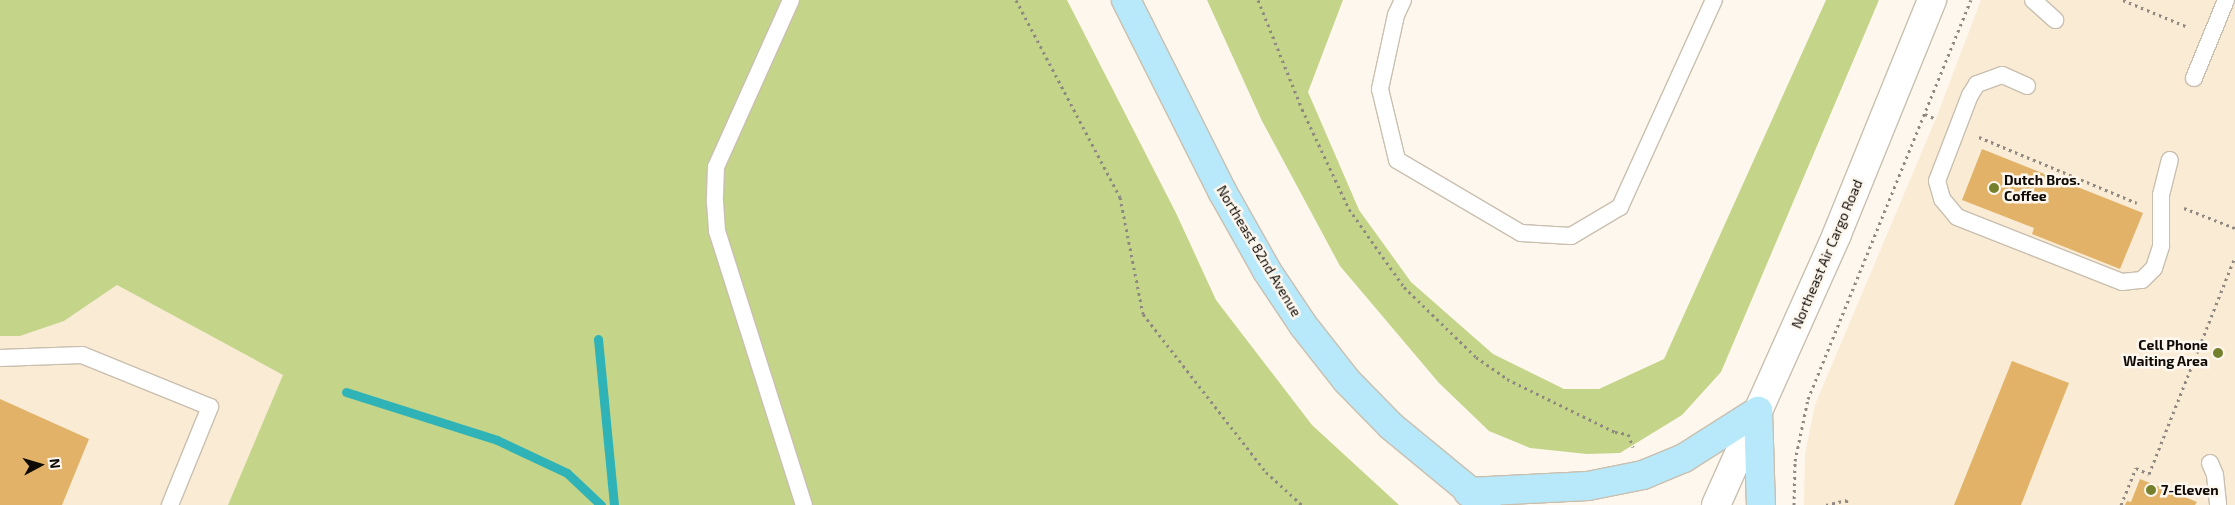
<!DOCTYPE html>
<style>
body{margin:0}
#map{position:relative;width:2235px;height:505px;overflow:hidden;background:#fef7ee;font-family:"Exo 2",sans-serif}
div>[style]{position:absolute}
.built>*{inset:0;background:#faebd4}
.green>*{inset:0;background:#c4d58a}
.stream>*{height:9px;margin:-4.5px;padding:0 4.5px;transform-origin:4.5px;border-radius:4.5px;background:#30b3b7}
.building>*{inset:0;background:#e1b267}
.path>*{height:3px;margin-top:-1.5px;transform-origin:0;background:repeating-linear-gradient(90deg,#8f8982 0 2.5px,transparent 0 6.5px)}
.roads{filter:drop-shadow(1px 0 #c9bfaf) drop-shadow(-1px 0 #c9bfaf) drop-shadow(0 1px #c9bfaf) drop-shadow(0 -1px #c9bfaf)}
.service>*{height:16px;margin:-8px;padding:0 8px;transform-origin:8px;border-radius:8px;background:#fff}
.tertiary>*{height:28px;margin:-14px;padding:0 14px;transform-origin:14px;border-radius:14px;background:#fff}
.primary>*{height:28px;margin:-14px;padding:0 14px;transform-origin:14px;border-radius:14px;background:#b7e9fb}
.dots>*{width:14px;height:14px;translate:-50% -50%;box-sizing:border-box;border:2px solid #fef7ee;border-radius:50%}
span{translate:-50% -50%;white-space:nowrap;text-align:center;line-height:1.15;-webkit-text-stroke:5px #fef7ee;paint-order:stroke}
.poi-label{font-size:14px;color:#0e0b06;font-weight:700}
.left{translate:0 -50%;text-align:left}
.right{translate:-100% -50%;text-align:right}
.street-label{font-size:14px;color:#0e0b06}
.north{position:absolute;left:15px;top:440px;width:50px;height:50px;-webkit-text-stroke:4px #fef7ee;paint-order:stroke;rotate:84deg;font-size:14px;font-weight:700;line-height:20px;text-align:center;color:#0e0b06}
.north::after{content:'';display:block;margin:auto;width:18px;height:22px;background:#0e0b06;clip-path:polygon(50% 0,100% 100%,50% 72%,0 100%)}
</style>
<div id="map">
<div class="built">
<i style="clip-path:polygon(1981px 0,2235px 0,2235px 505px,1804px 505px,1805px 454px,1815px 405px,1937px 116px)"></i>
<i style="clip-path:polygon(117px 285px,284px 375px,228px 505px,0 505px,0 336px,20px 336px,64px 321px)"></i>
</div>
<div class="green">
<i style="clip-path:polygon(0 0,1067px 0,1176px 213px,1216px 300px,1312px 425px,1399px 505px,228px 505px,283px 375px,117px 285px,64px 321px,20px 336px,0 336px)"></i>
<i style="clip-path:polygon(1207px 0,1343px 0,1308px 92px,1359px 210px,1411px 282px,1493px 354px,1564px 389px,1599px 389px,1664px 359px,1826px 0,1879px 0,1721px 372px,1682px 415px,1620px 453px,1587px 454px,1530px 448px,1489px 431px,1439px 383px,1340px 266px,1262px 121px)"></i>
</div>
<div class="stream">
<i style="left:598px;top:339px;width:167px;rotate:84.5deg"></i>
<i style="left:346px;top:392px;width:158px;rotate:17.6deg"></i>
<i style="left:497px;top:440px;width:77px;rotate:25.2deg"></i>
<i style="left:567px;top:473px;width:47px;rotate:43.3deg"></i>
</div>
<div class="building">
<i style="clip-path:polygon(1982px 149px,2143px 213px,2120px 269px,2032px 234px,2034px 228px,1962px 200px)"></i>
<i style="clip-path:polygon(2012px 361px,2069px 383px,2042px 451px,2021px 505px,1954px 505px)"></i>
<i style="clip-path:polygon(0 399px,89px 439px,62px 505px,0 505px)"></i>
<i style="clip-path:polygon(2140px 479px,2197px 502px,2195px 505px,2125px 505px,2127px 501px,2131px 502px)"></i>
</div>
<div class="path">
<i style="left:1016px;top:0;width:223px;rotate:62.2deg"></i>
<i style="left:1120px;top:197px;width:119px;rotate:78.9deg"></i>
<i style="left:1143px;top:314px;width:200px;rotate:52.1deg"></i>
<i style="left:1266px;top:472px;width:49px;rotate:42.5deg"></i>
<i style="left:1258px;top:0;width:118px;rotate:68deg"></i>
<i style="left:1302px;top:109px;width:110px;rotate:64.8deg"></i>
<i style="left:1349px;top:209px;width:95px;rotate:54.8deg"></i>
<i style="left:1404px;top:287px;width:100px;rotate:44.2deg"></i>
<i style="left:1476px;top:357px;width:38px;rotate:35deg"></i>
<i style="left:1507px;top:379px;width:120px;rotate:26.1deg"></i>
<i style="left:1615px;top:432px;width:13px;rotate:9deg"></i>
<i style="left:1628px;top:434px;width:14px;rotate:69deg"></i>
<i style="left:2123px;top:0;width:70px;rotate:22.6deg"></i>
<i style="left:1925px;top:114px;width:12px;rotate:24deg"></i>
<i style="left:1979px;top:137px;width:171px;rotate:22.7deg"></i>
<i style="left:2184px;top:208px;width:55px;rotate:21.4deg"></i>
<i style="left:1794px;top:505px;width:44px;rotate:-88.7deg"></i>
<i style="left:1795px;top:461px;width:63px;rotate:-78.2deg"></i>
<i style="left:1808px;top:399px;width:431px;rotate:-67.8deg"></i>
<i style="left:1826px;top:505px;width:21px;rotate:-14deg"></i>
<i style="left:1846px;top:500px;width:6px;rotate:59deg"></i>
<i style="left:2121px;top:505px;width:40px;rotate:-68deg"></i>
<i style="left:2136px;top:468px;width:14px;rotate:25deg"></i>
<i style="left:2149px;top:474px;width:233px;rotate:-68.4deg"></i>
</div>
<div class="roads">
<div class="service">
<i style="left:791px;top:0;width:183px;rotate:114.2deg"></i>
<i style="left:716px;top:167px;width:35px;rotate:92deg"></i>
<i style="left:715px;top:202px;width:29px;rotate:86deg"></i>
<i style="left:717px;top:231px;width:287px;rotate:72.4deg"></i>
<i style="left:1403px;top:0;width:17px;rotate:115deg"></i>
<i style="left:1396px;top:15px;width:76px;rotate:102.2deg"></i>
<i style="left:1380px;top:89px;width:73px;rotate:76.5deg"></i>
<i style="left:1397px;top:160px;width:144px;rotate:30.5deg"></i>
<i style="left:1521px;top:233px;width:50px;rotate:3.4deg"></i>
<i style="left:1571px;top:236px;width:57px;rotate:-30.6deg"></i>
<i style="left:1620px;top:207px;width:227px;rotate:-65.6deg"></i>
<i style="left:2033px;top:0;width:30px;rotate:42deg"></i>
<i style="left:2194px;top:78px;width:84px;rotate:-67.7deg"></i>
<i style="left:2027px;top:86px;width:27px;rotate:-156deg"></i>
<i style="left:2002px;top:75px;width:27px;rotate:160deg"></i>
<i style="left:1977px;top:84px;width:13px;rotate:122deg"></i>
<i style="left:1970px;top:95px;width:92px;rotate:111deg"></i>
<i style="left:1937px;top:181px;width:19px;rotate:74deg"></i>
<i style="left:1942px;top:199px;width:23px;rotate:50deg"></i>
<i style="left:1957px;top:217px;width:177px;rotate:21.5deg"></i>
<i style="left:2122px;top:282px;width:20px;rotate:-6deg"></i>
<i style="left:2142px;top:280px;width:17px;rotate:-45deg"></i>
<i style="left:2154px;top:268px;width:23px;rotate:-72deg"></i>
<i style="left:2161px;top:246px;width:51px;rotate:-90deg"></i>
<i style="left:2161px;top:195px;width:36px;rotate:-76deg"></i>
<i style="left:0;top:358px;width:82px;rotate:-2.1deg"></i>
<i style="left:82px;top:355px;width:138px;rotate:22.1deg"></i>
<i style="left:210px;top:407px;width:106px;rotate:112.2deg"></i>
<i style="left:2210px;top:463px;width:13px;rotate:67deg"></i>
<i style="left:2215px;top:475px;width:30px;rotate:84deg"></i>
</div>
<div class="tertiary">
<i style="left:1716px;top:505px;width:297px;rotate:-65.9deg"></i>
<i style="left:1837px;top:234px;width:253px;rotate:-67.9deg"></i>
</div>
<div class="primary">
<i style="left:1126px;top:0;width:214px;rotate:63.3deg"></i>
<i style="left:1222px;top:191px;width:92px;rotate:60.6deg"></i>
<i style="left:1267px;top:271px;width:65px;rotate:56.3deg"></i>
<i style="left:1303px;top:325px;width:71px;rotate:51.8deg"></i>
<i style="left:1347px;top:381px;width:63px;rotate:45.6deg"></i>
<i style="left:1391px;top:426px;width:124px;rotate:39.5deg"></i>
<i style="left:1758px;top:411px;width:94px;rotate:88.2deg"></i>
<i style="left:1468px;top:492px;width:120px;rotate:-2.9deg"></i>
<i style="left:1588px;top:486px;width:56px;rotate:-11.3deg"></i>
<i style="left:1643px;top:475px;width:44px;rotate:-22.5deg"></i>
<i style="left:1684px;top:458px;width:88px;rotate:-32.4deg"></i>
</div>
</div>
<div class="dots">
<i style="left:1994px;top:188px;background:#75802d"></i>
<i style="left:2218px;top:353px;background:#75802d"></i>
<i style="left:2151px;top:490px;background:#75802d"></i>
</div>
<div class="poi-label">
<span class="left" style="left:2004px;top:188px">Dutch Bros.<br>Coffee</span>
<span class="right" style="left:2208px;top:353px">Cell Phone<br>Waiting Area</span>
<span class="left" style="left:2161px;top:490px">7-Eleven</span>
</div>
<div class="street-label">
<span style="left:1259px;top:251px;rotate:59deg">Northeast 82nd Avenue</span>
<span style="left:1827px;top:254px;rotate:-67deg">Northeast Air Cargo Road</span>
</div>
<div class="north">N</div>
</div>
